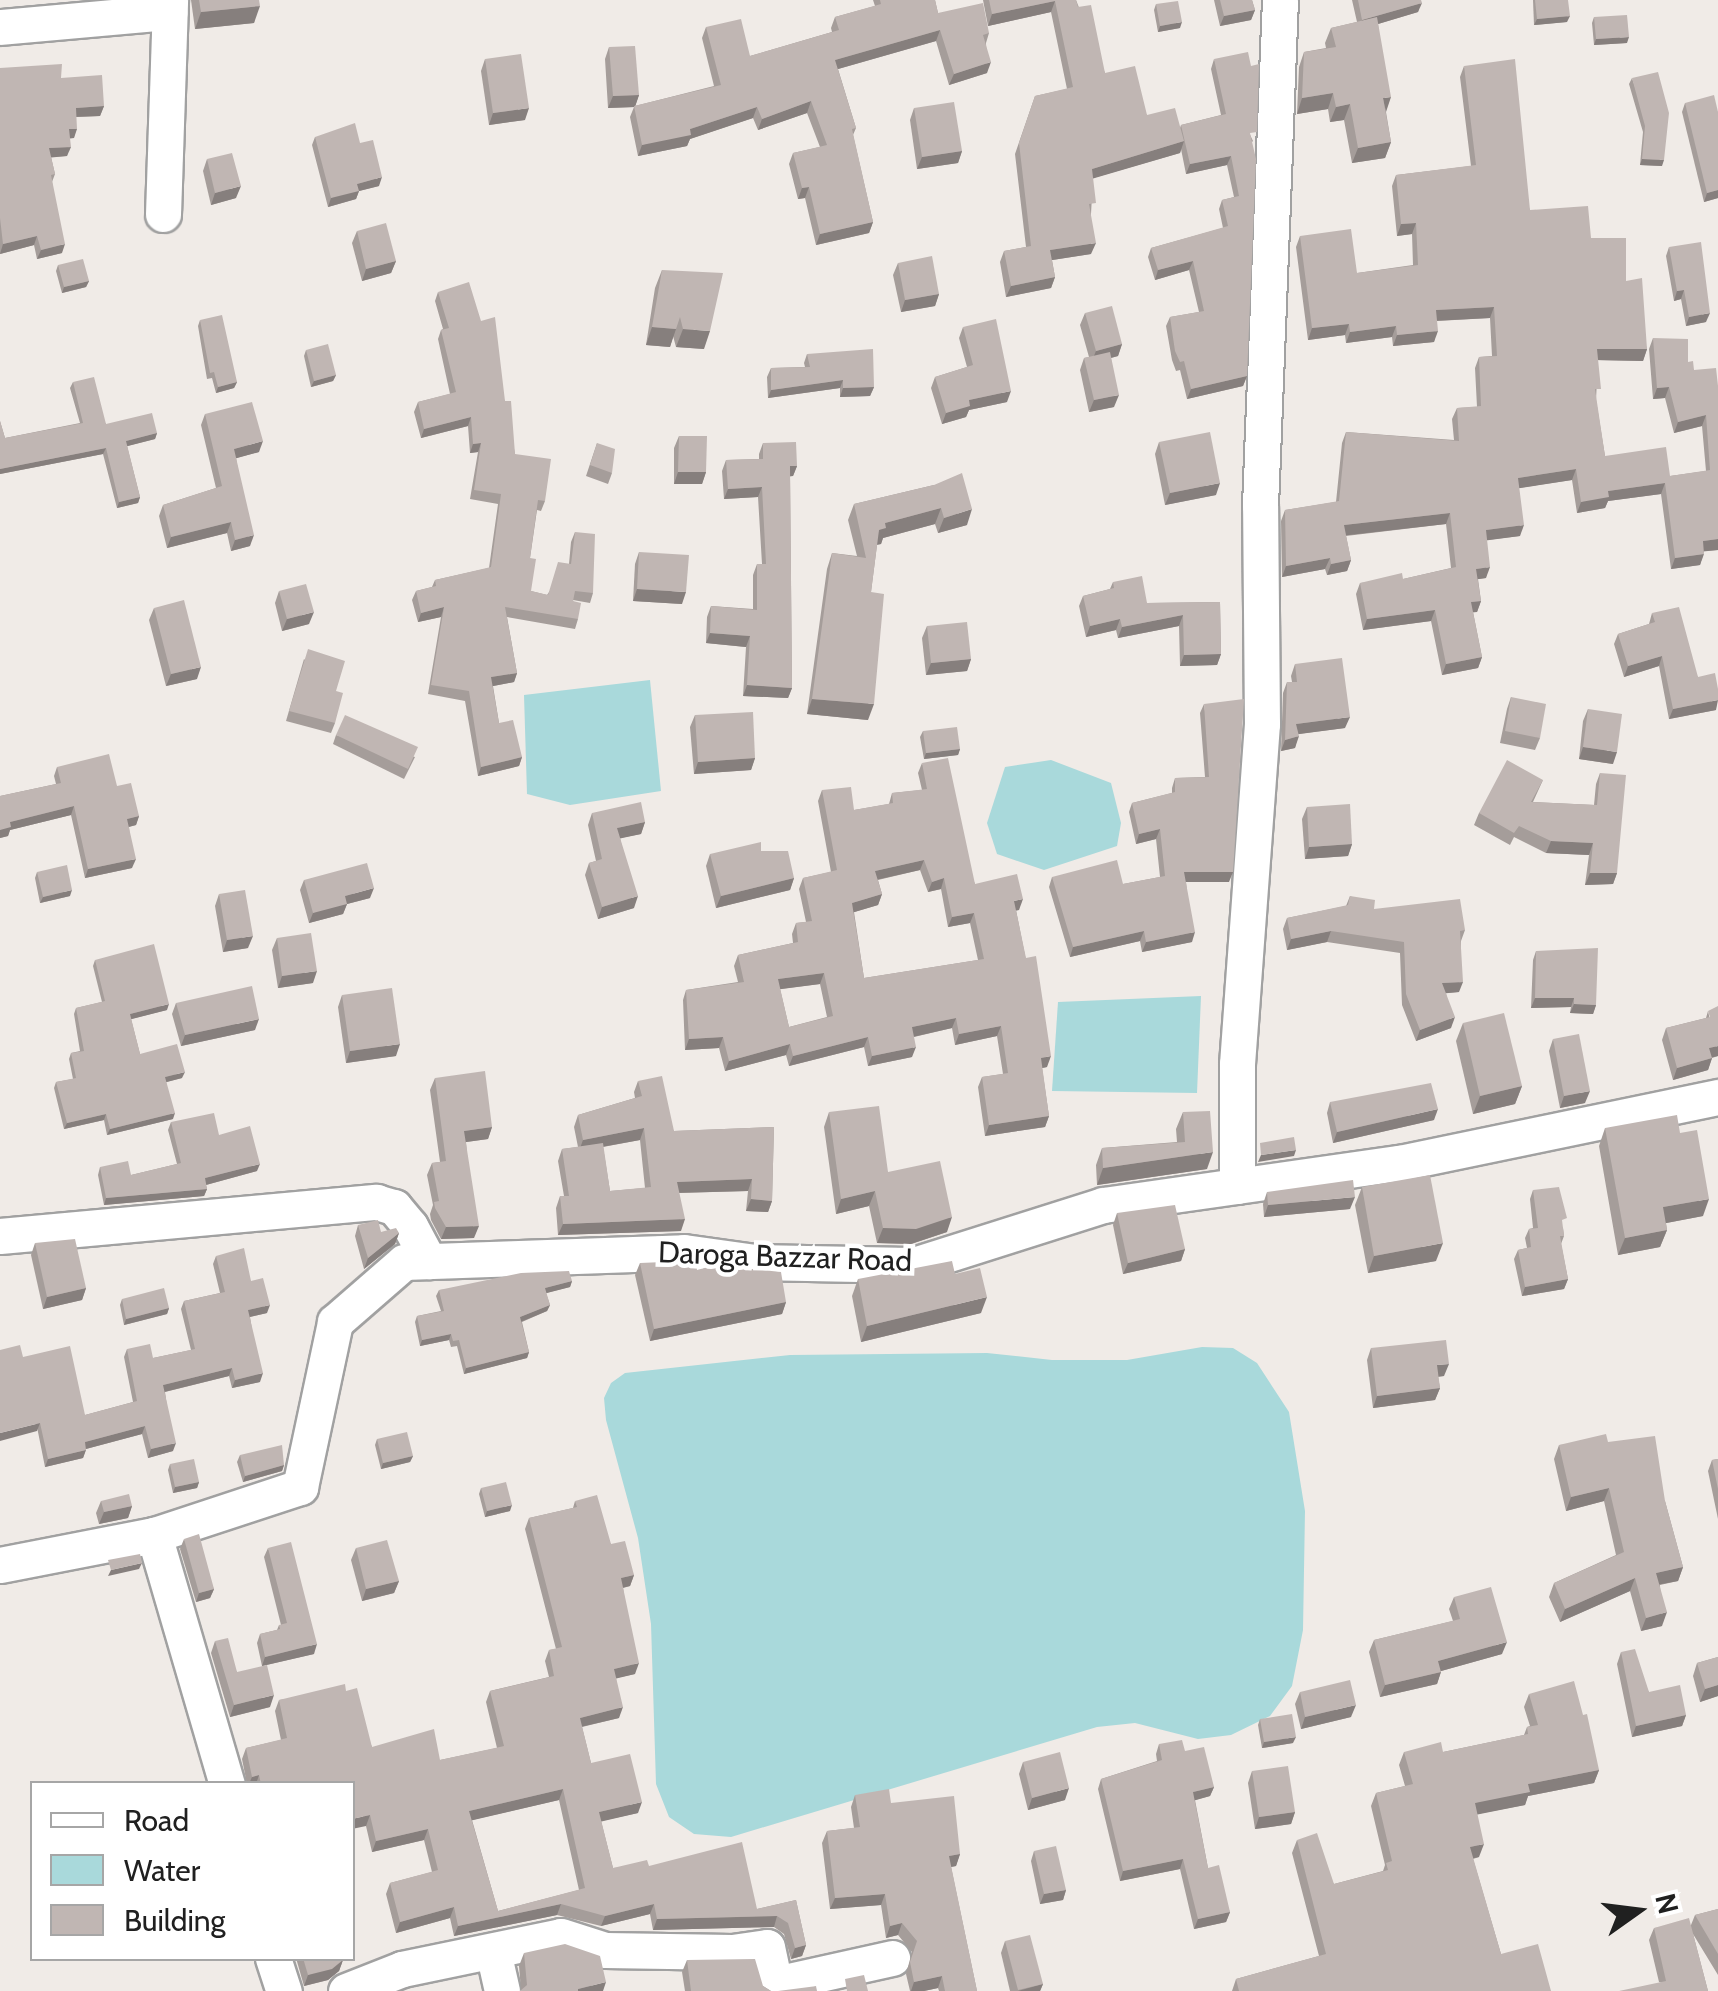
<!DOCTYPE html>
<style>
body{margin:0}
#map{position:relative;width:1718px;height:1991px;overflow:hidden;background:#f0ebe7;font-family:Cabin,sans-serif}
div>[style]{position:absolute}
.water>*{inset:0;background:#a9d9db}
.roads{filter:drop-shadow(2px 0 #a1a1a1) drop-shadow(-2px 0 #a1a1a1) drop-shadow(0 2px #a1a1a1) drop-shadow(0 -2px #a1a1a1)}
.minor>*{height:35px;margin:-17.5px;padding:0 17.5px;transform-origin:17.5px;border-radius:17.5px;background:#fff}
.wall>*{inset:0;background:#a59d9a}
.shaded-wall>*{inset:0;background:#867f7d}
.building>*{inset:0;background:#c0b6b3}
span{translate:-50% -50%;white-space:nowrap;text-align:center;line-height:1.15;-webkit-text-stroke:9px #fff;paint-order:stroke}
.street-label{font-size:30px;color:#202020}
.legend{position:absolute;left:30px;top:1781px;width:325px;height:180px;box-sizing:border-box;background:#fff;border:2px solid #a6a6a6;margin:0;padding:12px 18px;list-style:none;font-size:30px;color:#202020}
.legend li{display:flex;align-items:center;gap:20px;height:50px}
.legend b{width:50px;border:2px solid #a6a6a6}
.north{position:absolute;left:1588px;top:1861px;width:100px;height:100px;-webkit-text-stroke:8px #fff;paint-order:stroke;rotate:76deg;font-size:28px;font-weight:700;line-height:40px;text-align:center;color:#202020}
.north::after{content:'';display:block;margin:auto;width:35px;height:45px;background:#202020;clip-path:polygon(50% 0,100% 100%,50% 72%,0 100%)}
</style>
<div id="map">
<div class="water">
<i style="clip-path:polygon(650px 680px,661px 791px,570px 805px,527px 794px,524px 695px)"></i>
<i style="clip-path:polygon(1051px 760px,1111px 783px,1121px 823px,1117px 846px,1044px 870px,997px 854px,987px 823px,1005px 767px)"></i>
<i style="clip-path:polygon(1201px 996px,1197px 1093px,1052px 1091px,1058px 1002px)"></i>
<i style="clip-path:polygon(1202px 1347px,1233px 1348px,1257px 1363px,1289px 1412px,1305px 1511px,1303px 1630px,1292px 1686px,1270px 1716px,1231px 1735px,1198px 1739px,1135px 1723px,1097px 1727px,731px 1837px,694px 1834px,669px 1817px,656px 1784px,651px 1624px,638px 1538px,606px 1420px,604px 1398px,611px 1383px,625px 1373px,790px 1355px,987px 1353px,1052px 1360px,1127px 1360px)"></i>
</div>
<div class="roads">
<div class="minor">
<i style="left:0;top:27px;width:170px;rotate:-5.1deg"></i>
<i style="left:163px;top:214px;width:214px;rotate:-88.1deg"></i>
<i style="left:1237px;top:1186px;width:122px;rotate:-90deg"></i>
<i style="left:1237px;top:1064px;width:341px;rotate:-85.8deg"></i>
<i style="left:1262px;top:724px;width:218px;rotate:-90.5deg"></i>
<i style="left:1260px;top:506px;width:506px;rotate:-87.74deg"></i>
<i style="left:0;top:1236px;width:378px;rotate:-5.2deg"></i>
<i style="left:376px;top:1202px;width:19px;rotate:16deg"></i>
<i style="left:394px;top:1207px;width:25px;rotate:50deg"></i>
<i style="left:410px;top:1226px;width:40px;rotate:62deg"></i>
<i style="left:154px;top:1535px;width:259px;rotate:73.7deg"></i>
<i style="left:0;top:1565px;width:157px;rotate:-11deg"></i>
<i style="left:154px;top:1535px;width:154px;rotate:-18.2deg"></i>
<i style="left:300px;top:1487px;width:169px;rotate:-78deg"></i>
<i style="left:335px;top:1322px;width:91px;rotate:-41deg"></i>
<i style="left:404px;top:1262px;width:280px;rotate:-2deg"></i>
<i style="left:684px;top:1252px;width:72px;rotate:8deg"></i>
<i style="left:755px;top:1262px;width:159px;rotate:1.1deg"></i>
<i style="left:914px;top:1265px;width:198px;rotate:-17.6deg"></i>
<i style="left:1103px;top:1205px;width:299px;rotate:-8.1deg"></i>
<i style="left:1399px;top:1163px;width:326px;rotate:-11.7deg"></i>
<i style="left:493px;top:1951px;width:41px;rotate:77.3deg"></i>
<i style="left:273px;top:1958px;width:35px;rotate:72deg"></i>
<i style="left:346px;top:1991px;width:60px;rotate:-21.4deg"></i>
<i style="left:402px;top:1969px;width:162px;rotate:-11.7deg"></i>
<i style="left:561px;top:1936px;width:46px;rotate:17.7deg"></i>
<i style="left:605px;top:1950px;width:127px;rotate:0.9deg"></i>
<i style="left:732px;top:1952px;width:35px;rotate:-8deg"></i>
<i style="left:767px;top:1947px;width:38px;rotate:78deg"></i>
<i style="left:775px;top:1984px;width:120px;rotate:-12.5deg"></i>
</div>
</div>
<div class="wall">
<i style="clip-path:polygon(191px 0,259px 0,254px 23px,195px 29px)"></i>
<i style="clip-path:polygon(873px 0,935px 0,938px 13px,989px 33px,986px 43px,987px 73px,949px 85px,936px 41px,838px 69px,856px 128px,853px 135px,873px 222px,869px 233px,816px 245px,805px 198px,798px 199px,789px 164px,793px 153px,820px 147px,807px 113px,758px 130px,753px 118px,690px 139px,687px 146px,638px 156px,630px 117px,634px 107px,608px 108px,605px 59px,609px 47px,639px 95px,635px 106px,714px 86px,702px 38px,706px 27px,750px 56px,832px 32px,831px 28px,835px 17px,875px 6px)"></i>
<i style="clip-path:polygon(983px 0,1076px 0,1105px 73px,1147px 115px,1180px 128px,1181px 125px,1221px 115px,1211px 69px,1214px 59px,1253px 141px,1252px 142px,1247px 376px,1243px 386px,1187px 399px,1180px 370px,1176px 371px,1172px 360px,1166px 326px,1170px 317px,1199px 312px,1189px 270px,1155px 280px,1148px 257px,1151px 248px,1223px 228px,1219px 209px,1222px 200px,1234px 197px,1227px 165px,1186px 174px,1181px 149px,1180px 153px,1093px 178px,1091px 214px,1091px 254px,1052px 260px,1055px 277px,1051px 288px,1006px 297px,1000px 262px,1004px 251px,1026px 247px,1015px 154px,1035px 96px,1067px 89px,1051px 12px,988px 26px)"></i>
<i style="clip-path:polygon(1214px 0,1252px 0,1255px 10px,1251px 20px,1220px 26px)"></i>
<i style="clip-path:polygon(1352px 0,1421px 0,1418px 12px,1378px 24px,1386px 112px,1391px 142px,1385px 158px,1352px 163px,1344px 120px,1330px 122px,1328px 109px,1297px 114px,1299px 67px,1304px 52px,1326px 48px,1325px 43px,1331px 28px,1357px 22px)"></i>
<i style="clip-path:polygon(1533px 0,1568px 0,1567px 22px,1534px 25px)"></i>
<i style="clip-path:polygon(1156px 4px,1180px 28px,1158px 32px,1154px 10px)"></i>
<i style="clip-path:polygon(1594px 17px,1627px 43px,1594px 45px,1592px 23px)"></i>
<i style="clip-path:polygon(485px 59px,525px 120px,489px 125px,481px 71px)"></i>
<i style="clip-path:polygon(1464px 66px,1530px 210px,1591px 238px,1626px 281px,1647px 349px,1643px 361px,1598px 360px,1596px 400px,1605px 456px,1670px 476px,1706px 471px,1702px 426px,1674px 433px,1665px 398px,1653px 399px,1649px 349px,1653px 338px,1688px 362px,1694px 370px,1718px 386px,1718px 550px,1704px 551px,1700px 565px,1671px 569px,1661px 494px,1608px 501px,1605px 508px,1577px 513px,1572px 480px,1519px 488px,1520px 536px,1487px 540px,1486px 578px,1478px 579px,1481px 601px,1477px 612px,1473px 612px,1482px 657px,1478px 668px,1442px 675px,1431px 621px,1363px 630px,1356px 594px,1360px 583px,1403px 579px,1451px 568px,1446px 524px,1346px 536px,1351px 560px,1347px 571px,1327px 575px,1325px 569px,1282px 577px,1281px 521px,1285px 510px,1336px 502px,1342px 443px,1346px 432px,1454px 440px,1452px 419px,1457px 408px,1477px 407px,1475px 368px,1479px 357px,1492px 356px,1490px 318px,1437px 321px,1434px 342px,1393px 346px,1392px 337px,1346px 343px,1345px 335px,1308px 340px,1296px 247px,1300px 236px,1357px 273px,1413px 265px,1412px 234px,1397px 236px,1392px 186px,1396px 175px,1471px 166px,1460px 77px)"></i>
<i style="clip-path:polygon(0 68px,61px 78px,104px 106px,100px 116px,76px 117px,74px 138px,70px 138px,67px 156px,51px 157px,55px 174px,52px 182px,62px 253px,37px 259px,34px 245px,0 254px)"></i>
<i style="clip-path:polygon(1632px 78px,1662px 166px,1640px 165px,1643px 132px,1629px 84px)"></i>
<i style="clip-path:polygon(1685px 103px,1718px 112px,1718px 198px,1704px 202px,1682px 112px)"></i>
<i style="clip-path:polygon(914px 108px,962px 151px,958px 163px,917px 169px,910px 120px)"></i>
<i style="clip-path:polygon(315px 137px,360px 143px,379px 186px,359px 191px,356px 199px,328px 207px,312px 145px)"></i>
<i style="clip-path:polygon(207px 159px,236px 198px,211px 205px,203px 171px)"></i>
<i style="clip-path:polygon(357px 231px,396px 261px,391px 273px,362px 281px,352px 243px)"></i>
<i style="clip-path:polygon(1669px 247px,1706px 322px,1686px 326px,1681px 299px,1674px 301px,1666px 256px)"></i>
<i style="clip-path:polygon(898px 263px,939px 294px,935px 306px,901px 312px,893px 275px)"></i>
<i style="clip-path:polygon(58px 265px,89px 281px,86px 287px,62px 293px,56px 271px)"></i>
<i style="clip-path:polygon(662px 270px,704px 349px,676px 347px,673px 336px,670px 347px,646px 345px,655px 288px)"></i>
<i style="clip-path:polygon(438px 292px,505px 401px,515px 454px,545px 501px,541px 511px,537px 510px,530px 558px,531px 591px,547px 595px,569px 564px,571px 542px,575px 532px,593px 593px,590px 603px,573px 600px,578px 619px,575px 629px,507px 617px,517px 673px,514px 682px,493px 686px,499px 723px,522px 757px,519px 766px,478px 776px,465px 701px,428px 694px,441px 617px,418px 622px,412px 600px,416px 591px,432px 587px,435px 580px,489px 568px,498px 504px,470px 499px,478px 452px,470px 453px,468px 426px,421px 438px,414px 412px,418px 402px,450px 394px,438px 339px,441px 330px,443px 329px,435px 301px)"></i>
<i style="clip-path:polygon(1085px 313px,1122px 344px,1118px 356px,1111px 358px,1114px 407px,1089px 412px,1080px 370px,1084px 358px,1089px 357px,1080px 325px)"></i>
<i style="clip-path:polygon(200px 320px,237px 382px,234px 388px,216px 393px,212px 378px,207px 379px,198px 326px)"></i>
<i style="clip-path:polygon(963px 327px,1007px 402px,969px 410px,966px 417px,942px 424px,931px 388px,935px 377px,967px 367px,959px 338px)"></i>
<i style="clip-path:polygon(306px 350px,336px 375px,333px 381px,311px 387px,304px 356px)"></i>
<i style="clip-path:polygon(807px 354px,874px 387px,870px 396px,840px 397px,840px 388px,768px 398px,767px 377px,771px 368px,805px 367px,804px 363px)"></i>
<i style="clip-path:polygon(73px 382px,106px 424px,157px 433px,155px 439px,127px 446px,140px 497px,138px 503px,117px 508px,103px 454px,0 474px,0 421px,5px 438px,80px 423px,70px 388px)"></i>
<i style="clip-path:polygon(205px 414px,259px 452px,236px 458px,250px 546px,231px 551px,227px 533px,167px 548px,159px 516px,163px 505px,216px 488px,201px 425px)"></i>
<i style="clip-path:polygon(679px 436px,706px 472px,702px 484px,674px 484px,674px 448px)"></i>
<i style="clip-path:polygon(1159px 442px,1216px 495px,1165px 505px,1155px 454px)"></i>
<i style="clip-path:polygon(597px 443px,612px 473px,608px 484px,586px 476px)"></i>
<i style="clip-path:polygon(763px 443px,797px 466px,793px 476px,790px 476px,792px 688px,788px 698px,743px 696px,746px 647px,706px 643px,707px 617px,711px 606px,753px 609px,753px 575px,757px 564px,762px 564px,758px 497px,724px 499px,722px 471px,726px 460px,759px 459px,759px 454px)"></i>
<i style="clip-path:polygon(934px 485px,967px 525px,938px 533px,935px 524px,883px 538px,881px 544px,877px 545px,871px 592px,868px 720px,807px 714px,827px 569px,832px 553px,857px 556px,848px 520px,854px 504px)"></i>
<i style="clip-path:polygon(639px 552px,682px 604px,633px 601px,635px 564px)"></i>
<i style="clip-path:polygon(1113px 582px,1147px 603px,1220px 602px,1221px 654px,1217px 665px,1180px 666px,1179px 626px,1118px 638px,1116px 630px,1086px 637px,1079px 606px,1083px 596px,1110px 589px)"></i>
<i style="clip-path:polygon(279px 591px,309px 624px,282px 631px,275px 603px)"></i>
<i style="clip-path:polygon(154px 608px,197px 679px,166px 686px,149px 620px)"></i>
<i style="clip-path:polygon(1652px 613px,1698px 677px,1716px 710px,1669px 719px,1659px 666px,1624px 677px,1614px 644px,1618px 634px,1649px 624px)"></i>
<i style="clip-path:polygon(927px 626px,971px 659px,967px 671px,926px 675px,922px 638px)"></i>
<i style="clip-path:polygon(304px 659px,336px 691px,335px 723px,331px 733px,286px 721px)"></i>
<i style="clip-path:polygon(1295px 664px,1345px 728px,1298px 734px,1295px 748px,1281px 751px,1283px 693px,1287px 682px,1292px 682px,1291px 676px)"></i>
<i style="clip-path:polygon(1511px 697px,1540px 738px,1535px 750px,1500px 743px,1507px 709px)"></i>
<i style="clip-path:polygon(1204px 704px,1229px 882px,1186px 882px,1192px 942px,1142px 952px,1140px 941px,1070px 957px,1049px 887px,1052px 877px,1123px 884px,1160px 877px,1156px 839px,1136px 844px,1129px 812px,1132px 803px,1172px 793px,1172px 788px,1175px 778px,1205px 777px,1200px 713px)"></i>
<i style="clip-path:polygon(1588px 709px,1613px 764px,1579px 759px,1583px 721px)"></i>
<i style="clip-path:polygon(695px 715px,755px 758px,751px 770px,694px 774px,690px 727px)"></i>
<i style="clip-path:polygon(923px 731px,960px 749px,958px 755px,924px 759px,920px 737px)"></i>
<i style="clip-path:polygon(336px 735px,415px 757px,404px 779px,333px 744px)"></i>
<i style="clip-path:polygon(evenodd,922px 763px,975px 884px,1019px 910px,1016px 910px,1047px 1067px,1042px 1068px,1049px 1116px,1045px 1127px,985px 1136px,978px 1087px,982px 1077px,1003px 1074px,997px 1036px,955px 1045px,952px 1028px,914px 1037px,912px 1057px,868px 1066px,864px 1047px,789px 1066px,786px 1055px,725px 1071px,719px 1048px,685px 1050px,683px 1000px,686px 990px,738px 982px,734px 966px,738px 955px,793px 943px,792px 934px,796px 923px,806px 922px,799px 889px,803px 878px,831px 872px,818px 801px,822px 790px,854px 810px,889px 804px,892px 793px,922px 790px,918px 773px,922px 763px,920px 870px,928px 892px,941px 889px,948px 927px,970px 923px,978px 960px,864px 978px,854px 912px,878px 905px,882px 894px,878px 880px,920px 870px,922px 763px,820px 984px,827px 1017px,789px 1027px,780px 989px,820px 984px)"></i>
<i style="clip-path:polygon(57px 767px,117px 786px,139px 816px,136px 825px,129px 827px,132px 868px,85px 878px,71px 815px,10px 830px,8px 836px,0 838px,0 796px,56px 784px,54px 776px)"></i>
<i style="clip-path:polygon(1600px 773px,1617px 873px,1613px 884px,1585px 885px,1589px 855px,1546px 853px,1514px 837px,1510px 845px,1474px 825px,1479px 813px,1543px 780px,1533px 802px,1594px 805px,1596px 784px)"></i>
<i style="clip-path:polygon(1307px 807px,1352px 844px,1348px 856px,1305px 859px,1302px 819px)"></i>
<i style="clip-path:polygon(592px 813px,645px 822px,641px 834px,620px 838px,634px 908px,598px 919px,585px 875px,589px 863px,596px 861px,588px 825px)"></i>
<i style="clip-path:polygon(710px 854px,794px 878px,790px 890px,716px 908px,706px 866px)"></i>
<i style="clip-path:polygon(37px 872px,70px 896px,40px 903px,35px 878px)"></i>
<i style="clip-path:polygon(304px 880px,370px 898px,347px 904px,343px 914px,309px 923px,300px 890px)"></i>
<i style="clip-path:polygon(219px 894px,248px 948px,223px 952px,215px 906px)"></i>
<i style="clip-path:polygon(1350px 896px,1374px 909px,1465px 930px,1461px 941px,1459px 992px,1446px 993px,1451px 1028px,1416px 1041px,1402px 1005px,1400px 953px,1327px 942px,1287px 950px,1283px 929px,1287px 918px,1346px 906px)"></i>
<i style="clip-path:polygon(277px 938px,313px 983px,278px 988px,272px 950px)"></i>
<i style="clip-path:polygon(1536px 951px,1596px 1005px,1593px 1014px,1570px 1013px,1571px 1007px,1531px 1008px,1533px 960px)"></i>
<i style="clip-path:polygon(95px 960px,167px 1010px,131px 1019px,140px 1054px,182px 1078px,166px 1082px,173px 1119px,107px 1135px,104px 1120px,64px 1129px,54px 1088px,56px 1082px,73px 1079px,69px 1059px,71px 1053px,80px 1051px,74px 1014px,76px 1008px,102px 1002px,93px 966px)"></i>
<i style="clip-path:polygon(342px 995px,396px 1056px,346px 1063px,338px 1007px)"></i>
<i style="clip-path:polygon(176px 1003px,255px 1030px,181px 1046px,172px 1014px)"></i>
<i style="clip-path:polygon(1708px 1011px,1718px 1056px,1712px 1058px,1708px 1070px,1673px 1080px,1662px 1040px,1666px 1028px,1706px 1018px)"></i>
<i style="clip-path:polygon(1463px 1023px,1522px 1086px,1515px 1104px,1473px 1114px,1456px 1041px)"></i>
<i style="clip-path:polygon(1553px 1039px,1585px 1103px,1560px 1108px,1549px 1051px)"></i>
<i style="clip-path:polygon(435px 1078px,492px 1127px,488px 1139px,466px 1142px,474px 1238px,441px 1239px,431px 1220px,430px 1214px,433px 1205px,427px 1175px,432px 1163px,440px 1162px,430px 1090px)"></i>
<i style="clip-path:polygon(evenodd,638px 1081px,674px 1131px,774px 1127px,772px 1201px,768px 1212px,746px 1211px,748px 1191px,679px 1193px,681px 1231px,558px 1235px,556px 1208px,560px 1196px,564px 1196px,558px 1161px,562px 1149px,578px 1147px,574px 1127px,578px 1115px,635px 1098px,634px 1092px,638px 1081px,640px 1140px,645px 1188px,610px 1191px,603px 1147px,640px 1140px)"></i>
<i style="clip-path:polygon(1330px 1102px,1434px 1120px,1333px 1143px,1327px 1113px)"></i>
<i style="clip-path:polygon(829px 1112px,947px 1232px,911px 1244px,877px 1243px,869px 1206px,836px 1214px,824px 1127px)"></i>
<i style="clip-path:polygon(1183px 1112px,1207px 1169px,1097px 1185px,1096px 1165px,1102px 1148px,1177px 1142px,1176px 1129px)"></i>
<i style="clip-path:polygon(171px 1122px,219px 1135px,257px 1171px,206px 1185px,207px 1189px,204px 1196px,104px 1205px,98px 1175px,100px 1167px,131px 1175px,177px 1164px,168px 1130px)"></i>
<i style="clip-path:polygon(1605px 1128px,1680px 1133px,1703px 1216px,1666px 1223px,1667px 1230px,1660px 1247px,1618px 1255px,1599px 1146px)"></i>
<i style="clip-path:polygon(1362px 1187px,1436px 1261px,1368px 1273px,1355px 1205px)"></i>
<i style="clip-path:polygon(1533px 1190px,1563px 1228px,1564px 1236px,1561px 1244px,1568px 1279px,1564px 1289px,1522px 1296px,1514px 1259px,1518px 1250px,1527px 1248px,1525px 1238px,1529px 1229px,1533px 1228px,1530px 1199px)"></i>
<i style="clip-path:polygon(1267px 1192px,1350px 1209px,1264px 1217px,1263px 1204px)"></i>
<i style="clip-path:polygon(1117px 1213px,1185px 1249px,1181px 1261px,1123px 1274px,1113px 1225px)"></i>
<i style="clip-path:polygon(358px 1225px,381px 1232px,399px 1233px,395px 1244px,364px 1269px,355px 1236px)"></i>
<i style="clip-path:polygon(35px 1243px,86px 1288px,82px 1300px,43px 1309px,31px 1255px)"></i>
<i style="clip-path:polygon(216px 1256px,251px 1281px,267px 1313px,250px 1317px,260px 1382px,232px 1388px,229px 1376px,165px 1392px,173px 1451px,148px 1458px,142px 1434px,86px 1449px,83px 1458px,45px 1467px,23px 1357px,85px 1415px,133px 1402px,124px 1357px,127px 1349px,153px 1358px,191px 1350px,181px 1309px,184px 1301px,220px 1293px,213px 1264px)"></i>
<i style="clip-path:polygon(640px 1263px,697px 1270px,786px 1302px,782px 1314px,650px 1341px,635px 1275px)"></i>
<i style="clip-path:polygon(858px 1279px,981px 1313px,861px 1342px,852px 1296px)"></i>
<i style="clip-path:polygon(572px 1281px,570px 1287px,546px 1293px,550px 1305px,547px 1311px,522px 1322px,529px 1352px,527px 1358px,464px 1374px,457px 1346px,451px 1347px,449px 1340px,420px 1346px,415px 1322px,417px 1316px,441px 1311px,436px 1296px,439px 1290px)"></i>
<i style="clip-path:polygon(122px 1299px,169px 1308px,167px 1314px,124px 1325px,120px 1305px)"></i>
<i style="clip-path:polygon(1371px 1348px,1444px 1376px,1438px 1377px,1440px 1388px,1435px 1400px,1373px 1408px,1367px 1360px)"></i>
<i style="clip-path:polygon(377px 1439px,413px 1456px,410px 1462px,381px 1469px,375px 1445px)"></i>
<i style="clip-path:polygon(1608px 1442px,1665px 1501px,1683px 1567px,1678px 1581px,1660px 1585px,1662px 1626px,1641px 1631px,1630px 1591px,1560px 1622px,1549px 1597px,1554px 1583px,1616px 1555px,1604px 1501px,1566px 1511px,1554px 1459px,1559px 1445px)"></i>
<i style="clip-path:polygon(240px 1455px,284px 1465px,282px 1471px,243px 1482px,237px 1462px)"></i>
<i style="clip-path:polygon(1718px 1459px,1718px 1519px,1708px 1471px,1712px 1460px)"></i>
<i style="clip-path:polygon(170px 1464px,199px 1482px,197px 1488px,173px 1493px,168px 1470px)"></i>
<i style="clip-path:polygon(481px 1488px,510px 1511px,485px 1517px,479px 1494px)"></i>
<i style="clip-path:polygon(101px 1501px,132px 1506px,128px 1518px,99px 1524px,96px 1513px)"></i>
<i style="clip-path:polygon(evenodd,575px 1501px,611px 1544px,634px 1575px,630px 1586px,623px 1588px,635px 1674px,616px 1678px,619px 1718px,582px 1727px,591px 1763px,638px 1813px,601px 1821px,613px 1868px,649px 1866px,757px 1909px,796px 1900px,806px 1945px,802px 1956px,791px 1959px,784px 1934px,774px 1927px,653px 1930px,650px 1914px,601px 1926px,557px 1915px,454px 1936px,450px 1918px,396px 1933px,386px 1894px,390px 1883px,432px 1872px,424px 1840px,372px 1852px,366px 1826px,352px 1784px,247px 1784px,242px 1759px,246px 1748px,281px 1740px,275px 1711px,279px 1700px,346px 1691px,372px 1747px,440px 1760px,497px 1748px,486px 1702px,490px 1691px,549px 1677px,545px 1661px,549px 1650px,556px 1649px,525px 1529px,529px 1518px,573px 1508px,575px 1501px,559px 1800px,579px 1890px,498px 1911px,472px 1820px,559px 1800px)"></i>
<i style="clip-path:polygon(184px 1539px,214px 1589px,210px 1598px,196px 1602px,180px 1549px)"></i>
<i style="clip-path:polygon(268px 1548px,314px 1654px,262px 1666px,257px 1643px,260px 1634px,277px 1630px,279px 1625px,281px 1625px,264px 1557px)"></i>
<i style="clip-path:polygon(356px 1548px,399px 1581px,394px 1593px,362px 1601px,351px 1560px)"></i>
<i style="clip-path:polygon(1454px 1597px,1502px 1654px,1441px 1671px,1437px 1684px,1380px 1697px,1369px 1652px,1374px 1640px,1453px 1621px,1449px 1609px)"></i>
<i style="clip-path:polygon(215px 1641px,237px 1672px,270px 1707px,230px 1717px,211px 1653px)"></i>
<i style="clip-path:polygon(1621px 1652px,1649px 1692px,1686px 1715px,1682px 1726px,1632px 1737px,1617px 1664px)"></i>
<i style="clip-path:polygon(1718px 1657px,1718px 1696px,1700px 1702px,1693px 1676px,1697px 1663px)"></i>
<i style="clip-path:polygon(1300px 1692px,1351px 1717px,1301px 1729px,1295px 1704px)"></i>
<i style="clip-path:polygon(1529px 1694px,1599px 1770px,1594px 1783px,1528px 1796px,1525px 1805px,1477px 1814px,1479px 1857px,1473px 1859px,1501px 1954px,1551px 1991px,1232px 1991px,1236px 1979px,1319px 1956px,1292px 1853px,1297px 1840px,1334px 1884px,1383px 1871px,1385px 1865px,1371px 1806px,1376px 1793px,1405px 1786px,1399px 1765px,1404px 1752px,1443px 1752px,1524px 1735px,1527px 1727px,1530px 1726px,1524px 1707px)"></i>
<i style="clip-path:polygon(1260px 1719px,1293px 1743px,1262px 1748px,1258px 1725px)"></i>
<i style="clip-path:polygon(1159px 1744px,1185px 1751px,1214px 1787px,1210px 1796px,1195px 1800px,1208px 1868px,1230px 1912px,1226px 1922px,1194px 1929px,1180px 1869px,1120px 1881px,1098px 1789px,1101px 1779px,1157px 1761px,1156px 1754px)"></i>
<i style="clip-path:polygon(1023px 1762px,1065px 1800px,1028px 1810px,1019px 1774px)"></i>
<i style="clip-path:polygon(1252px 1771px,1295px 1812px,1291px 1824px,1255px 1829px,1248px 1783px)"></i>
<i style="clip-path:polygon(855px 1795px,891px 1803px,960px 1854px,956px 1866px,951px 1867px,977px 1991px,939px 1991px,938px 1988px,924px 1991px,910px 1991px,906px 1974px,912px 1952px,898px 1935px,886px 1938px,881px 1905px,830px 1909px,822px 1843px,827px 1831px,854px 1828px,851px 1807px)"></i>
<i style="clip-path:polygon(1034px 1851px,1066px 1890px,1063px 1900px,1040px 1904px,1031px 1861px)"></i>
<i style="clip-path:polygon(1718px 1909px,1718px 1975px,1693px 1934px,1708px 1991px,1659px 1982px,1649px 1940px,1654px 1928px,1691px 1925px,1695px 1915px)"></i>
<i style="clip-path:polygon(1005px 1941px,1043px 1984px,1040px 1991px,1010px 1991px,1001px 1953px)"></i>
<i style="clip-path:polygon(524px 1953px,603px 1991px,521px 1990px,519px 1966px)"></i>
<i style="clip-path:polygon(296px 1958px,342px 1958px,343px 1960px,339px 1971px,328px 1980px,304px 1986px)"></i>
<i style="clip-path:polygon(687px 1960px,763px 1986px,771px 1991px,685px 1991px,682px 1972px)"></i>
</div>
<div class="shaded-wall">
<i style="clip-path:polygon(1055px 1px,1051px 12px,988px 26px,992px 14px)"></i>
<i style="clip-path:polygon(1422px 3px,1418px 12px,1358px 30px,1362px 20px)"></i>
<i style="clip-path:polygon(260px 6px,254px 23px,195px 29px,201px 12px)"></i>
<i style="clip-path:polygon(1255px 10px,1251px 20px,1220px 26px,1224px 16px)"></i>
<i style="clip-path:polygon(1570px 16px,1567px 22px,1534px 25px,1537px 19px)"></i>
<i style="clip-path:polygon(1182px 22px,1180px 28px,1158px 32px,1160px 26px)"></i>
<i style="clip-path:polygon(940px 30px,936px 41px,831px 71px,835px 60px)"></i>
<i style="clip-path:polygon(1629px 37px,1627px 43px,1594px 45px,1596px 39px)"></i>
<i style="clip-path:polygon(991px 62px,987px 73px,949px 85px,954px 74px)"></i>
<i style="clip-path:polygon(1333px 93px,1328px 109px,1297px 114px,1302px 98px)"></i>
<i style="clip-path:polygon(639px 95px,635px 107px,608px 108px,613px 96px)"></i>
<i style="clip-path:polygon(1391px 97px,1386px 112px,1383px 98px)"></i>
<i style="clip-path:polygon(811px 101px,807px 113px,758px 130px,762px 119px)"></i>
<i style="clip-path:polygon(1350px 104px,1344px 120px,1330px 122px,1336px 107px)"></i>
<i style="clip-path:polygon(104px 106px,100px 116px,72px 117px,76px 108px)"></i>
<i style="clip-path:polygon(757px 107px,753px 118px,690px 139px,687px 146px,638px 156px,642px 145px)"></i>
<i style="clip-path:polygon(529px 108px,525px 120px,489px 125px,493px 113px)"></i>
<i style="clip-path:polygon(69px 129px,77px 129px,74px 138px,66px 139px)"></i>
<i style="clip-path:polygon(1184px 141px,1180px 153px,1088px 180px,1092px 169px)"></i>
<i style="clip-path:polygon(1391px 142px,1385px 158px,1352px 163px,1358px 148px)"></i>
<i style="clip-path:polygon(71px 147px,67px 156px,46px 158px,49px 148px)"></i>
<i style="clip-path:polygon(962px 151px,958px 163px,917px 169px,922px 157px)"></i>
<i style="clip-path:polygon(1231px 156px,1227px 165px,1186px 174px,1190px 164px)"></i>
<i style="clip-path:polygon(1642px 159px,1664px 160px,1662px 166px,1640px 165px)"></i>
<i style="clip-path:polygon(382px 177px,379px 186px,359px 191px,356px 199px,328px 207px,331px 198px,357px 184px)"></i>
<i style="clip-path:polygon(241px 186px,236px 198px,211px 205px,215px 193px)"></i>
<i style="clip-path:polygon(809px 187px,805px 198px,798px 199px,802px 188px)"></i>
<i style="clip-path:polygon(1718px 190px,1718px 198px,1704px 202px,1707px 193px)"></i>
<i style="clip-path:polygon(873px 222px,869px 233px,816px 245px,820px 234px)"></i>
<i style="clip-path:polygon(1416px 223px,1412px 234px,1397px 236px,1401px 224px)"></i>
<i style="clip-path:polygon(37px 236px,34px 245px,0 254px,3px 244px)"></i>
<i style="clip-path:polygon(1096px 243px,1091px 254px,1046px 261px,1050px 250px)"></i>
<i style="clip-path:polygon(65px 244px,62px 253px,37px 259px,41px 250px)"></i>
<i style="clip-path:polygon(396px 261px,391px 273px,362px 281px,366px 269px)"></i>
<i style="clip-path:polygon(1193px 261px,1189px 270px,1155px 280px,1158px 270px)"></i>
<i style="clip-path:polygon(1055px 277px,1051px 288px,1006px 297px,1011px 286px)"></i>
<i style="clip-path:polygon(89px 281px,86px 287px,62px 293px,64px 287px)"></i>
<i style="clip-path:polygon(1684px 290px,1681px 299px,1674px 301px,1677px 291px)"></i>
<i style="clip-path:polygon(939px 294px,935px 306px,901px 312px,905px 300px)"></i>
<i style="clip-path:polygon(1494px 307px,1490px 318px,1432px 321px,1436px 310px)"></i>
<i style="clip-path:polygon(1710px 313px,1706px 322px,1686px 326px,1689px 317px)"></i>
<i style="clip-path:polygon(1349px 324px,1345px 335px,1308px 340px,1312px 328px)"></i>
<i style="clip-path:polygon(1396px 326px,1392px 337px,1346px 343px,1350px 332px)"></i>
<i style="clip-path:polygon(652px 327px,676px 329px,670px 347px,646px 345px)"></i>
<i style="clip-path:polygon(683px 329px,710px 331px,704px 349px,676px 347px)"></i>
<i style="clip-path:polygon(1438px 331px,1434px 342px,1393px 346px,1397px 335px)"></i>
<i style="clip-path:polygon(1122px 344px,1118px 356px,1091px 363px,1096px 351px)"></i>
<i style="clip-path:polygon(1597px 349px,1647px 349px,1643px 361px,1593px 360px)"></i>
<i style="clip-path:polygon(336px 375px,333px 381px,311px 387px,314px 381px)"></i>
<i style="clip-path:polygon(1247px 376px,1243px 386px,1187px 399px,1191px 389px)"></i>
<i style="clip-path:polygon(843px 380px,840px 388px,768px 398px,771px 390px)"></i>
<i style="clip-path:polygon(237px 382px,234px 388px,216px 393px,218px 387px)"></i>
<i style="clip-path:polygon(874px 387px,870px 396px,840px 397px,843px 388px)"></i>
<i style="clip-path:polygon(1669px 387px,1665px 398px,1653px 399px,1657px 388px)"></i>
<i style="clip-path:polygon(1011px 391px,1007px 402px,969px 410px,966px 417px,942px 424px,946px 413px,969px 400px)"></i>
<i style="clip-path:polygon(1119px 395px,1114px 407px,1089px 412px,1094px 400px)"></i>
<i style="clip-path:polygon(1706px 415px,1702px 426px,1674px 433px,1678px 422px)"></i>
<i style="clip-path:polygon(471px 417px,468px 426px,421px 438px,424px 429px)"></i>
<i style="clip-path:polygon(157px 433px,155px 439px,124px 447px,126px 441px)"></i>
<i style="clip-path:polygon(263px 441px,259px 452px,230px 460px,234px 449px)"></i>
<i style="clip-path:polygon(481px 443px,478px 452px,470px 453px,473px 444px)"></i>
<i style="clip-path:polygon(106px 448px,103px 454px,0 474px,0 469px)"></i>
<i style="clip-path:polygon(790px 466px,797px 466px,793px 476px,786px 477px)"></i>
<i style="clip-path:polygon(1576px 469px,1572px 480px,1514px 489px,1518px 478px)"></i>
<i style="clip-path:polygon(678px 472px,706px 472px,702px 484px,674px 484px)"></i>
<i style="clip-path:polygon(1220px 483px,1216px 495px,1165px 505px,1170px 493px)"></i>
<i style="clip-path:polygon(1665px 483px,1661px 494px,1608px 501px,1605px 508px,1577px 513px,1581px 502px,1608px 491px)"></i>
<i style="clip-path:polygon(762px 487px,758px 497px,724px 499px,728px 489px)"></i>
<i style="clip-path:polygon(140px 497px,138px 503px,117px 508px,119px 502px)"></i>
<i style="clip-path:polygon(941px 508px,935px 524px,883px 538px,881px 544px,874px 545px,879px 530px,885px 523px)"></i>
<i style="clip-path:polygon(972px 509px,967px 525px,938px 533px,944px 518px)"></i>
<i style="clip-path:polygon(1450px 513px,1446px 524px,1340px 536px,1344px 525px)"></i>
<i style="clip-path:polygon(231px 522px,227px 533px,167px 548px,171px 537px)"></i>
<i style="clip-path:polygon(1524px 525px,1520px 536px,1482px 541px,1486px 530px)"></i>
<i style="clip-path:polygon(254px 535px,250px 546px,231px 551px,235px 540px)"></i>
<i style="clip-path:polygon(1718px 539px,1718px 550px,1698px 552px,1703px 541px)"></i>
<i style="clip-path:polygon(1704px 554px,1700px 565px,1671px 569px,1675px 558px)"></i>
<i style="clip-path:polygon(1330px 558px,1325px 569px,1282px 577px,1286px 566px)"></i>
<i style="clip-path:polygon(1351px 560px,1347px 571px,1327px 575px,1331px 564px)"></i>
<i style="clip-path:polygon(1490px 567px,1486px 578px,1472px 580px,1476px 569px)"></i>
<i style="clip-path:polygon(637px 589px,686px 592px,682px 604px,633px 601px)"></i>
<i style="clip-path:polygon(1481px 601px,1477px 612px,1467px 613px,1471px 602px)"></i>
<i style="clip-path:polygon(444px 607px,441px 617px,418px 622px,421px 613px)"></i>
<i style="clip-path:polygon(1435px 610px,1431px 621px,1363px 630px,1367px 619px)"></i>
<i style="clip-path:polygon(314px 612px,309px 624px,282px 631px,287px 619px)"></i>
<i style="clip-path:polygon(1183px 615px,1179px 626px,1118px 638px,1122px 627px)"></i>
<i style="clip-path:polygon(1120px 619px,1116px 630px,1086px 637px,1090px 626px)"></i>
<i style="clip-path:polygon(710px 633px,750px 636px,746px 647px,706px 643px)"></i>
<i style="clip-path:polygon(1221px 654px,1217px 665px,1180px 666px,1184px 655px)"></i>
<i style="clip-path:polygon(1662px 656px,1659px 666px,1624px 677px,1628px 666px)"></i>
<i style="clip-path:polygon(1482px 657px,1478px 668px,1442px 675px,1446px 664px)"></i>
<i style="clip-path:polygon(971px 659px,967px 671px,926px 675px,931px 663px)"></i>
<i style="clip-path:polygon(201px 667px,197px 679px,166px 686px,171px 674px)"></i>
<i style="clip-path:polygon(517px 673px,514px 682px,488px 687px,491px 677px)"></i>
<i style="clip-path:polygon(747px 685px,792px 688px,788px 698px,743px 696px)"></i>
<i style="clip-path:polygon(812px 699px,874px 704px,868px 720px,807px 714px)"></i>
<i style="clip-path:polygon(1718px 700px,1716px 710px,1669px 719px,1673px 709px)"></i>
<i style="clip-path:polygon(1350px 717px,1345px 728px,1292px 735px,1296px 724px)"></i>
<i style="clip-path:polygon(1299px 736px,1295px 748px,1281px 751px,1285px 740px)"></i>
<i style="clip-path:polygon(1583px 747px,1617px 752px,1613px 764px,1579px 759px)"></i>
<i style="clip-path:polygon(960px 749px,958px 755px,924px 759px,926px 753px)"></i>
<i style="clip-path:polygon(522px 757px,519px 766px,478px 776px,481px 767px)"></i>
<i style="clip-path:polygon(755px 758px,751px 770px,694px 774px,698px 762px)"></i>
<i style="clip-path:polygon(74px 806px,71px 815px,10px 830px,8px 836px,0 838px,0 830px,10px 822px)"></i>
<i style="clip-path:polygon(139px 816px,136px 825px,124px 828px,127px 819px)"></i>
<i style="clip-path:polygon(645px 822px,641px 834px,613px 840px,617px 828px)"></i>
<i style="clip-path:polygon(1160px 829px,1156px 839px,1136px 844px,1139px 834px)"></i>
<i style="clip-path:polygon(1551px 841px,1593px 843px,1589px 855px,1546px 853px)"></i>
<i style="clip-path:polygon(1352px 844px,1348px 856px,1305px 859px,1309px 847px)"></i>
<i style="clip-path:polygon(136px 859px,132px 868px,85px 878px,88px 869px)"></i>
<i style="clip-path:polygon(924px 860px,920px 870px,871px 881px,875px 871px)"></i>
<i style="clip-path:polygon(1184px 872px,1233px 872px,1229px 882px,1181px 882px)"></i>
<i style="clip-path:polygon(1590px 873px,1617px 873px,1613px 884px,1585px 885px)"></i>
<i style="clip-path:polygon(794px 878px,790px 890px,716px 908px,721px 896px)"></i>
<i style="clip-path:polygon(944px 878px,941px 889px,928px 892px,932px 882px)"></i>
<i style="clip-path:polygon(374px 888px,370px 898px,347px 904px,343px 914px,309px 923px,313px 913px,345px 896px)"></i>
<i style="clip-path:polygon(72px 890px,70px 896px,40px 903px,43px 897px)"></i>
<i style="clip-path:polygon(882px 894px,878px 905px,848px 914px,852px 903px)"></i>
<i style="clip-path:polygon(638px 896px,634px 908px,598px 919px,602px 907px)"></i>
<i style="clip-path:polygon(1023px 899px,1019px 910px,1010px 912px,1014px 901px)"></i>
<i style="clip-path:polygon(974px 913px,970px 923px,948px 927px,952px 917px)"></i>
<i style="clip-path:polygon(1144px 931px,1140px 941px,1070px 957px,1073px 947px)"></i>
<i style="clip-path:polygon(1331px 931px,1327px 942px,1287px 950px,1291px 939px)"></i>
<i style="clip-path:polygon(1195px 932px,1192px 942px,1142px 952px,1146px 942px)"></i>
<i style="clip-path:polygon(253px 936px,248px 948px,223px 952px,227px 940px)"></i>
<i style="clip-path:polygon(317px 971px,313px 983px,278px 988px,282px 976px)"></i>
<i style="clip-path:polygon(824px 973px,820px 984px,774px 990px,778px 979px)"></i>
<i style="clip-path:polygon(1463px 982px,1459px 992px,1438px 994px,1442px 983px)"></i>
<i style="clip-path:polygon(1535px 998px,1574px 998px,1571px 1007px,1531px 1008px)"></i>
<i style="clip-path:polygon(169px 1004px,167px 1010px,128px 1020px,130px 1014px)"></i>
<i style="clip-path:polygon(1574px 1004px,1596px 1005px,1593px 1014px,1570px 1013px)"></i>
<i style="clip-path:polygon(1455px 1017px,1451px 1028px,1416px 1041px,1420px 1030px)"></i>
<i style="clip-path:polygon(956px 1018px,952px 1028px,908px 1038px,912px 1027px)"></i>
<i style="clip-path:polygon(259px 1019px,255px 1030px,181px 1046px,185px 1035px)"></i>
<i style="clip-path:polygon(1001px 1026px,997px 1036px,955px 1045px,959px 1034px)"></i>
<i style="clip-path:polygon(723px 1037px,719px 1048px,685px 1050px,689px 1039px)"></i>
<i style="clip-path:polygon(868px 1037px,864px 1047px,789px 1066px,793px 1056px)"></i>
<i style="clip-path:polygon(400px 1044px,396px 1056px,346px 1063px,350px 1051px)"></i>
<i style="clip-path:polygon(790px 1044px,786px 1055px,725px 1071px,729px 1061px)"></i>
<i style="clip-path:polygon(1718px 1046px,1718px 1056px,1705px 1059px,1709px 1048px)"></i>
<i style="clip-path:polygon(916px 1047px,912px 1057px,868px 1066px,872px 1056px)"></i>
<i style="clip-path:polygon(1051px 1056px,1047px 1067px,1037px 1069px,1041px 1058px)"></i>
<i style="clip-path:polygon(1712px 1058px,1708px 1070px,1673px 1080px,1677px 1068px)"></i>
<i style="clip-path:polygon(185px 1072px,182px 1078px,163px 1083px,165px 1077px)"></i>
<i style="clip-path:polygon(1522px 1086px,1515px 1104px,1473px 1114px,1480px 1096px)"></i>
<i style="clip-path:polygon(1590px 1091px,1585px 1103px,1560px 1108px,1564px 1096px)"></i>
<i style="clip-path:polygon(1438px 1109px,1434px 1120px,1333px 1143px,1337px 1132px)"></i>
<i style="clip-path:polygon(175px 1113px,173px 1119px,107px 1135px,110px 1129px)"></i>
<i style="clip-path:polygon(106px 1114px,104px 1120px,64px 1129px,67px 1123px)"></i>
<i style="clip-path:polygon(1049px 1116px,1045px 1127px,985px 1136px,989px 1125px)"></i>
<i style="clip-path:polygon(492px 1127px,488px 1139px,459px 1143px,464px 1131px)"></i>
<i style="clip-path:polygon(644px 1128px,640px 1140px,579px 1151px,583px 1140px)"></i>
<i style="clip-path:polygon(1296px 1150px,1294px 1156px,1258px 1162px,1261px 1155px)"></i>
<i style="clip-path:polygon(1213px 1152px,1207px 1169px,1097px 1185px,1103px 1168px)"></i>
<i style="clip-path:polygon(260px 1164px,257px 1171px,202px 1186px,205px 1178px)"></i>
<i style="clip-path:polygon(752px 1179px,748px 1191px,672px 1193px,677px 1182px)"></i>
<i style="clip-path:polygon(207px 1189px,204px 1196px,104px 1205px,106px 1198px)"></i>
<i style="clip-path:polygon(875px 1191px,869px 1206px,836px 1214px,841px 1199px)"></i>
<i style="clip-path:polygon(1355px 1197px,1350px 1209px,1264px 1217px,1268px 1205px)"></i>
<i style="clip-path:polygon(751px 1199px,772px 1201px,768px 1212px,746px 1211px)"></i>
<i style="clip-path:polygon(1709px 1199px,1703px 1216px,1656px 1225px,1663px 1207px)"></i>
<i style="clip-path:polygon(952px 1217px,947px 1232px,911px 1244px,877px 1243px,883px 1228px)"></i>
<i style="clip-path:polygon(685px 1219px,681px 1231px,558px 1235px,563px 1224px)"></i>
<i style="clip-path:polygon(479px 1226px,474px 1238px,441px 1239px,446px 1227px)"></i>
<i style="clip-path:polygon(1667px 1230px,1660px 1247px,1618px 1255px,1625px 1238px)"></i>
<i style="clip-path:polygon(399px 1233px,395px 1244px,364px 1269px,368px 1258px)"></i>
<i style="clip-path:polygon(1443px 1243px,1436px 1261px,1368px 1273px,1374px 1256px)"></i>
<i style="clip-path:polygon(1185px 1249px,1181px 1261px,1123px 1274px,1128px 1263px)"></i>
<i style="clip-path:polygon(1568px 1279px,1564px 1289px,1522px 1296px,1525px 1287px)"></i>
<i style="clip-path:polygon(572px 1281px,570px 1287px,543px 1294px,545px 1288px)"></i>
<i style="clip-path:polygon(86px 1288px,82px 1300px,43px 1309px,47px 1297px)"></i>
<i style="clip-path:polygon(987px 1297px,981px 1313px,861px 1342px,867px 1326px)"></i>
<i style="clip-path:polygon(786px 1302px,782px 1314px,650px 1341px,654px 1329px)"></i>
<i style="clip-path:polygon(270px 1305px,267px 1313px,245px 1318px,248px 1310px)"></i>
<i style="clip-path:polygon(550px 1305px,547px 1311px,518px 1323px,520px 1317px)"></i>
<i style="clip-path:polygon(169px 1308px,167px 1314px,124px 1325px,126px 1319px)"></i>
<i style="clip-path:polygon(451px 1334px,449px 1340px,420px 1346px,422px 1340px)"></i>
<i style="clip-path:polygon(529px 1352px,527px 1358px,464px 1374px,466px 1368px)"></i>
<i style="clip-path:polygon(1449px 1364px,1444px 1376px,1432px 1377px,1437px 1365px)"></i>
<i style="clip-path:polygon(232px 1368px,229px 1376px,160px 1393px,163px 1385px)"></i>
<i style="clip-path:polygon(263px 1373px,260px 1382px,232px 1388px,235px 1380px)"></i>
<i style="clip-path:polygon(1440px 1388px,1435px 1400px,1373px 1408px,1377px 1396px)"></i>
<i style="clip-path:polygon(40px 1423px,37px 1431px,0 1441px,0 1433px)"></i>
<i style="clip-path:polygon(145px 1426px,142px 1434px,82px 1450px,85px 1442px)"></i>
<i style="clip-path:polygon(176px 1443px,173px 1451px,148px 1458px,151px 1449px)"></i>
<i style="clip-path:polygon(86px 1450px,83px 1458px,45px 1467px,48px 1459px)"></i>
<i style="clip-path:polygon(413px 1456px,410px 1462px,381px 1469px,383px 1463px)"></i>
<i style="clip-path:polygon(284px 1465px,282px 1471px,243px 1482px,245px 1476px)"></i>
<i style="clip-path:polygon(199px 1482px,197px 1488px,173px 1493px,175px 1487px)"></i>
<i style="clip-path:polygon(1609px 1488px,1604px 1501px,1566px 1511px,1571px 1497px)"></i>
<i style="clip-path:polygon(512px 1505px,510px 1511px,485px 1517px,487px 1511px)"></i>
<i style="clip-path:polygon(132px 1506px,128px 1518px,99px 1524px,104px 1512px)"></i>
<i style="clip-path:polygon(142px 1563px,139px 1569px,108px 1576px,111px 1570px)"></i>
<i style="clip-path:polygon(1683px 1567px,1678px 1581px,1651px 1586px,1656px 1573px)"></i>
<i style="clip-path:polygon(634px 1575px,630px 1586px,617px 1589px,621px 1578px)"></i>
<i style="clip-path:polygon(1635px 1578px,1630px 1591px,1560px 1622px,1565px 1609px)"></i>
<i style="clip-path:polygon(399px 1581px,394px 1593px,362px 1601px,366px 1589px)"></i>
<i style="clip-path:polygon(214px 1589px,210px 1598px,196px 1602px,199px 1593px)"></i>
<i style="clip-path:polygon(1667px 1612px,1662px 1626px,1641px 1631px,1646px 1618px)"></i>
<i style="clip-path:polygon(1507px 1642px,1502px 1654px,1434px 1673px,1438px 1661px)"></i>
<i style="clip-path:polygon(317px 1644px,314px 1654px,262px 1666px,265px 1657px)"></i>
<i style="clip-path:polygon(639px 1663px,635px 1674px,610px 1680px,614px 1669px)"></i>
<i style="clip-path:polygon(1441px 1672px,1437px 1684px,1380px 1697px,1385px 1685px)"></i>
<i style="clip-path:polygon(1718px 1685px,1718px 1696px,1700px 1702px,1705px 1689px)"></i>
<i style="clip-path:polygon(274px 1695px,270px 1707px,230px 1717px,234px 1705px)"></i>
<i style="clip-path:polygon(1356px 1705px,1351px 1717px,1301px 1729px,1305px 1717px)"></i>
<i style="clip-path:polygon(623px 1707px,619px 1718px,576px 1728px,580px 1718px)"></i>
<i style="clip-path:polygon(1686px 1715px,1682px 1726px,1632px 1737px,1636px 1726px)"></i>
<i style="clip-path:polygon(1296px 1737px,1293px 1743px,1262px 1748px,1264px 1742px)"></i>
<i style="clip-path:polygon(1599px 1770px,1594px 1783px,1528px 1796px,1525px 1805px,1470px 1816px,1475px 1803px,1528px 1784px)"></i>
<i style="clip-path:polygon(259px 1775px,256px 1784px,249px 1784px,252px 1777px)"></i>
<i style="clip-path:polygon(1214px 1787px,1210px 1796px,1189px 1802px,1193px 1792px)"></i>
<i style="clip-path:polygon(1069px 1788px,1065px 1800px,1028px 1810px,1032px 1798px)"></i>
<i style="clip-path:polygon(563px 1789px,559px 1800px,465px 1822px,469px 1811px)"></i>
<i style="clip-path:polygon(642px 1802px,638px 1813px,595px 1823px,599px 1812px)"></i>
<i style="clip-path:polygon(1295px 1812px,1291px 1824px,1255px 1829px,1259px 1817px)"></i>
<i style="clip-path:polygon(370px 1815px,366px 1826px,352px 1829px,352px 1819px)"></i>
<i style="clip-path:polygon(428px 1829px,424px 1840px,372px 1852px,376px 1841px)"></i>
<i style="clip-path:polygon(1484px 1844px,1479px 1857px,1465px 1860px,1470px 1847px)"></i>
<i style="clip-path:polygon(960px 1854px,956px 1866px,945px 1868px,949px 1856px)"></i>
<i style="clip-path:polygon(1183px 1859px,1180px 1869px,1120px 1881px,1123px 1871px)"></i>
<i style="clip-path:polygon(1066px 1890px,1063px 1900px,1040px 1904px,1044px 1894px)"></i>
<i style="clip-path:polygon(885px 1894px,881px 1905px,830px 1909px,835px 1898px)"></i>
<i style="clip-path:polygon(561px 1904px,557px 1915px,454px 1936px,458px 1926px)"></i>
<i style="clip-path:polygon(654px 1904px,650px 1914px,601px 1926px,605px 1916px)"></i>
<i style="clip-path:polygon(454px 1907px,450px 1918px,396px 1933px,400px 1922px)"></i>
<i style="clip-path:polygon(1230px 1912px,1226px 1922px,1194px 1929px,1198px 1919px)"></i>
<i style="clip-path:polygon(777px 1916px,774px 1927px,653px 1930px,657px 1919px)"></i>
<i style="clip-path:polygon(902px 1923px,898px 1935px,886px 1938px,890px 1926px)"></i>
<i style="clip-path:polygon(806px 1945px,802px 1956px,791px 1959px,795px 1948px)"></i>
<i style="clip-path:polygon(343px 1960px,339px 1971px,328px 1980px,304px 1986px,308px 1975px)"></i>
<i style="clip-path:polygon(942px 1976px,938px 1988px,924px 1991px,911px 1991px,914px 1982px)"></i>
<i style="clip-path:polygon(606px 1982px,603px 1991px,577px 1991px,578px 1989px)"></i>
<i style="clip-path:polygon(1043px 1984px,1040px 1991px,1018px 1991px)"></i>
</div>
<div class="building">
<i style="clip-path:polygon(199px 0,259px 0,260px 6px,201px 12px)"></i>
<i style="clip-path:polygon(880px 0,935px 0,938px 13px,983px 3px,989px 33px,983px 35px,991px 62px,954px 74px,940px 30px,835px 60px,856px 128px,852px 129px,873px 222px,820px 234px,809px 187px,802px 188px,793px 153px,827px 145px,811px 101px,762px 119px,757px 107px,690px 129px,691px 135px,642px 145px,634px 106px,721px 85px,706px 27px,741px 19px,750px 56px,839px 30px,835px 17px,881px 4px)"></i>
<i style="clip-path:polygon(989px 0,1076px 0,1078px 7px,1091px 5px,1105px 73px,1135px 66px,1147px 115px,1175px 108px,1184px 141px,1092px 169px,1096px 203px,1089px 204px,1096px 243px,1050px 250px,1055px 277px,1011px 286px,1004px 251px,1031px 246px,1019px 143px,1035px 96px,1073px 87px,1055px 1px,992px 14px)"></i>
<i style="clip-path:polygon(1220px 0,1252px 0,1255px 10px,1224px 16px)"></i>
<i style="clip-path:polygon(1358px 0,1421px 0,1422px 3px,1362px 20px)"></i>
<i style="clip-path:polygon(1535px 0,1568px 0,1570px 16px,1537px 19px)"></i>
<i style="clip-path:polygon(1178px 1px,1182px 22px,1160px 26px,1156px 4px)"></i>
<i style="clip-path:polygon(1627px 15px,1629px 37px,1596px 39px,1594px 17px)"></i>
<i style="clip-path:polygon(1377px 17px,1391px 97px,1383px 98px,1391px 142px,1358px 148px,1350px 104px,1336px 107px,1333px 93px,1302px 98px,1304px 52px,1336px 47px,1331px 28px)"></i>
<i style="clip-path:polygon(635px 46px,639px 95px,613px 96px,609px 47px)"></i>
<i style="clip-path:polygon(1248px 52px,1251px 66px,1259px 64px,1257px 132px,1250px 133px,1256px 159px,1247px 376px,1191px 389px,1184px 361px,1180px 362px,1175px 351px,1170px 317px,1204px 311px,1193px 261px,1158px 270px,1151px 248px,1228px 226px,1222px 200px,1239px 196px,1231px 156px,1190px 164px,1181px 125px,1226px 114px,1214px 59px)"></i>
<i style="clip-path:polygon(521px 54px,529px 108px,493px 113px,485px 59px)"></i>
<i style="clip-path:polygon(1515px 59px,1530px 210px,1588px 206px,1591px 238px,1626px 238px,1626px 281px,1642px 278px,1647px 349px,1597px 349px,1601px 389px,1595px 389px,1605px 456px,1666px 447px,1670px 476px,1710px 470px,1706px 415px,1678px 422px,1669px 387px,1657px 388px,1653px 338px,1688px 339px,1688px 362px,1693px 361px,1694px 370px,1716px 368px,1718px 386px,1718px 539px,1703px 541px,1704px 554px,1675px 558px,1665px 483px,1608px 491px,1609px 497px,1581px 502px,1576px 469px,1518px 478px,1524px 525px,1486px 530px,1490px 567px,1476px 569px,1481px 601px,1471px 602px,1482px 657px,1446px 664px,1435px 610px,1367px 619px,1360px 583px,1402px 573px,1403px 579px,1456px 567px,1450px 513px,1344px 525px,1351px 560px,1331px 564px,1330px 558px,1286px 566px,1285px 510px,1339px 501px,1346px 432px,1459px 441px,1457px 408px,1481px 406px,1479px 357px,1497px 356px,1494px 307px,1436px 310px,1438px 331px,1397px 335px,1396px 326px,1350px 332px,1349px 324px,1312px 328px,1300px 236px,1351px 229px,1357px 273px,1418px 265px,1416px 223px,1401px 224px,1396px 175px,1476px 165px,1464px 66px)"></i>
<i style="clip-path:polygon(62px 64px,61px 78px,102px 75px,104px 106px,76px 108px,77px 129px,69px 129px,71px 147px,49px 148px,55px 174px,51px 175px,65px 244px,41px 250px,37px 236px,3px 244px,0 218px,0 68px)"></i>
<i style="clip-path:polygon(1658px 72px,1669px 113px,1664px 160px,1642px 159px,1645px 126px,1632px 78px)"></i>
<i style="clip-path:polygon(1714px 95px,1718px 112px,1718px 190px,1707px 193px,1685px 103px)"></i>
<i style="clip-path:polygon(954px 102px,962px 151px,922px 157px,914px 108px)"></i>
<i style="clip-path:polygon(355px 123px,360px 143px,373px 140px,382px 177px,357px 184px,359px 191px,331px 198px,315px 137px)"></i>
<i style="clip-path:polygon(232px 153px,241px 186px,215px 193px,207px 159px)"></i>
<i style="clip-path:polygon(386px 223px,396px 261px,366px 269px,357px 231px)"></i>
<i style="clip-path:polygon(1701px 242px,1710px 313px,1689px 317px,1684px 290px,1677px 291px,1669px 247px)"></i>
<i style="clip-path:polygon(932px 256px,939px 294px,905px 300px,898px 263px)"></i>
<i style="clip-path:polygon(83px 259px,89px 281px,64px 287px,58px 265px)"></i>
<i style="clip-path:polygon(662px 270px,723px 273px,710px 331px,683px 329px,680px 317px,676px 329px,652px 327px)"></i>
<i style="clip-path:polygon(469px 282px,481px 321px,495px 317px,505px 401px,511px 401px,515px 454px,551px 459px,545px 501px,538px 500px,530px 558px,536px 559px,531px 591px,548px 595px,558px 562px,571px 564px,575px 532px,595px 534px,593px 593px,575px 591px,573px 601px,581px 603px,578px 619px,505px 607px,517px 673px,491px 677px,499px 723px,513px 720px,522px 757px,481px 767px,469px 691px,431px 685px,444px 607px,421px 613px,416px 591px,436px 586px,435px 580px,491px 567px,501px 494px,474px 490px,481px 443px,473px 444px,471px 417px,424px 429px,418px 402px,456px 392px,441px 330px,449px 328px,438px 292px)"></i>
<i style="clip-path:polygon(1112px 306px,1122px 344px,1096px 351px,1085px 313px)"></i>
<i style="clip-path:polygon(222px 315px,237px 382px,218px 387px,214px 372px,210px 373px,200px 320px)"></i>
<i style="clip-path:polygon(996px 319px,1011px 391px,969px 400px,970px 406px,946px 413px,935px 377px,973px 365px,963px 327px)"></i>
<i style="clip-path:polygon(328px 344px,336px 375px,314px 381px,306px 350px)"></i>
<i style="clip-path:polygon(873px 349px,874px 387px,843px 388px,843px 380px,771px 390px,771px 368px,810px 367px,807px 354px)"></i>
<i style="clip-path:polygon(1110px 352px,1119px 395px,1094px 400px,1084px 358px)"></i>
<i style="clip-path:polygon(94px 377px,106px 424px,152px 413px,157px 433px,126px 441px,140px 497px,119px 502px,106px 448px,0 469px,0 421px,5px 438px,83px 423px,73px 382px)"></i>
<i style="clip-path:polygon(252px 402px,263px 441px,234px 449px,254px 535px,235px 540px,231px 522px,171px 537px,163px 505px,222px 486px,205px 414px)"></i>
<i style="clip-path:polygon(1210px 432px,1220px 483px,1170px 493px,1159px 442px)"></i>
<i style="clip-path:polygon(679px 436px,707px 436px,706px 472px,678px 472px)"></i>
<i style="clip-path:polygon(796px 442px,797px 466px,790px 466px,792px 688px,747px 685px,750px 636px,710px 633px,711px 606px,757px 610px,757px 564px,766px 564px,762px 487px,728px 489px,726px 460px,763px 459px,763px 443px)"></i>
<i style="clip-path:polygon(597px 443px,615px 449px,612px 473px,590px 465px)"></i>
<i style="clip-path:polygon(962px 473px,972px 509px,944px 518px,941px 508px,885px 523px,886px 528px,879px 530px,871px 592px,884px 594px,874px 704px,812px 699px,832px 553px,866px 558px,854px 504px,934px 485px)"></i>
<i style="clip-path:polygon(639px 552px,689px 555px,686px 592px,637px 589px)"></i>
<i style="clip-path:polygon(1142px 576px,1147px 603px,1220px 602px,1221px 654px,1184px 655px,1183px 615px,1122px 627px,1120px 619px,1090px 626px,1083px 596px,1114px 588px,1113px 582px)"></i>
<i style="clip-path:polygon(306px 584px,314px 612px,287px 619px,279px 591px)"></i>
<i style="clip-path:polygon(184px 600px,201px 667px,171px 674px,154px 608px)"></i>
<i style="clip-path:polygon(1679px 607px,1698px 677px,1715px 673px,1718px 689px,1718px 700px,1673px 709px,1662px 656px,1628px 666px,1618px 634px,1655px 622px,1652px 613px)"></i>
<i style="clip-path:polygon(967px 622px,971px 659px,931px 663px,927px 626px)"></i>
<i style="clip-path:polygon(308px 649px,345px 661px,336px 691px,343px 693px,335px 723px,289px 711px)"></i>
<i style="clip-path:polygon(1342px 658px,1350px 717px,1296px 724px,1299px 736px,1285px 740px,1287px 682px,1297px 682px,1295px 664px)"></i>
<i style="clip-path:polygon(1511px 697px,1546px 704px,1540px 738px,1505px 731px)"></i>
<i style="clip-path:polygon(1244px 699px,1233px 872px,1184px 872px,1195px 932px,1146px 942px,1144px 931px,1073px 947px,1052px 877px,1117px 860px,1123px 884px,1165px 876px,1160px 829px,1139px 834px,1132px 803px,1175px 792px,1175px 778px,1209px 777px,1204px 704px)"></i>
<i style="clip-path:polygon(1588px 709px,1622px 714px,1617px 752px,1583px 747px)"></i>
<i style="clip-path:polygon(753px 712px,755px 758px,698px 762px,695px 715px)"></i>
<i style="clip-path:polygon(345px 715px,418px 747px,408px 769px,336px 735px)"></i>
<i style="clip-path:polygon(957px 727px,960px 749px,926px 753px,923px 731px)"></i>
<i style="clip-path:polygon(109px 754px,117px 786px,131px 783px,139px 816px,127px 819px,136px 859px,88px 869px,74px 806px,10px 822px,11px 827px,0 830px,0 796px,61px 783px,57px 767px)"></i>
<i style="clip-path:polygon(evenodd,948px 758px,975px 884px,1017px 874px,1023px 899px,1014px 901px,1026px 958px,1036px 956px,1051px 1056px,1041px 1058px,1049px 1116px,989px 1125px,982px 1077px,1008px 1073px,1001px 1026px,959px 1034px,956px 1018px,912px 1027px,916px 1047px,872px 1056px,868px 1037px,793px 1056px,790px 1044px,729px 1061px,723px 1037px,689px 1039px,686px 990px,744px 982px,738px 955px,798px 942px,796px 923px,812px 921px,803px 878px,837px 870px,822px 790px,851px 787px,854px 810px,893px 803px,892px 793px,927px 789px,922px 763px,948px 758px,924px 860px,932px 882px,944px 878px,952px 917px,974px 913px,984px 959px,864px 978px,852px 903px,882px 894px,875px 871px,924px 860px,948px 758px,824px 973px,833px 1016px,789px 1027px,778px 979px,824px 973px)"></i>
<i style="clip-path:polygon(1507px 760px,1543px 780px,1531px 802px,1597px 805px,1600px 773px,1626px 775px,1617px 873px,1590px 873px,1593px 843px,1551px 841px,1519px 826px,1514px 833px,1479px 813px)"></i>
<i style="clip-path:polygon(641px 802px,645px 822px,617px 828px,638px 896px,602px 907px,589px 863px,602px 859px,592px 813px)"></i>
<i style="clip-path:polygon(1350px 804px,1352px 844px,1309px 847px,1307px 807px)"></i>
<i style="clip-path:polygon(761px 842px,761px 851px,788px 851px,794px 878px,721px 896px,710px 854px)"></i>
<i style="clip-path:polygon(367px 863px,374px 888px,345px 896px,347px 904px,313px 913px,304px 880px)"></i>
<i style="clip-path:polygon(67px 865px,72px 890px,43px 897px,37px 872px)"></i>
<i style="clip-path:polygon(245px 890px,253px 936px,227px 940px,219px 894px)"></i>
<i style="clip-path:polygon(1350px 896px,1375px 900px,1374px 909px,1460px 899px,1465px 930px,1460px 931px,1463px 982px,1442px 983px,1455px 1017px,1420px 1030px,1406px 994px,1404px 942px,1331px 931px,1291px 939px,1287px 918px,1348px 905px)"></i>
<i style="clip-path:polygon(311px 933px,317px 971px,282px 976px,277px 938px)"></i>
<i style="clip-path:polygon(154px 944px,169px 1004px,130px 1014px,140px 1054px,177px 1044px,185px 1072px,165px 1077px,175px 1113px,110px 1129px,106px 1114px,67px 1123px,56px 1082px,76px 1078px,71px 1053px,84px 1051px,76px 1008px,105px 1001px,95px 960px)"></i>
<i style="clip-path:polygon(1598px 948px,1596px 1005px,1574px 1004px,1574px 998px,1535px 998px,1536px 951px)"></i>
<i style="clip-path:polygon(252px 986px,259px 1019px,185px 1035px,176px 1003px)"></i>
<i style="clip-path:polygon(392px 988px,400px 1044px,350px 1051px,342px 995px)"></i>
<i style="clip-path:polygon(1718px 1006px,1718px 1046px,1709px 1048px,1712px 1058px,1677px 1068px,1666px 1028px,1710px 1017px,1708px 1011px)"></i>
<i style="clip-path:polygon(1504px 1013px,1522px 1086px,1480px 1096px,1463px 1023px)"></i>
<i style="clip-path:polygon(1579px 1034px,1590px 1091px,1564px 1096px,1553px 1039px)"></i>
<i style="clip-path:polygon(485px 1071px,492px 1127px,464px 1131px,479px 1226px,446px 1227px,435px 1208px,434px 1202px,439px 1201px,432px 1163px,446px 1161px,435px 1078px)"></i>
<i style="clip-path:polygon(662px 1076px,674px 1131px,774px 1127px,772px 1201px,751px 1199px,752px 1179px,677px 1182px,685px 1219px,563px 1224px,560px 1196px,569px 1196px,562px 1149px,603px 1143px,610px 1191px,651px 1187px,644px 1128px,583px 1140px,578px 1115px,642px 1096px,638px 1081px)"></i>
<i style="clip-path:polygon(1431px 1083px,1438px 1109px,1337px 1132px,1330px 1102px)"></i>
<i style="clip-path:polygon(879px 1106px,888px 1172px,940px 1161px,952px 1217px,916px 1229px,883px 1228px,875px 1191px,841px 1199px,829px 1112px)"></i>
<i style="clip-path:polygon(1210px 1111px,1213px 1152px,1103px 1168px,1102px 1148px,1185px 1142px,1183px 1112px)"></i>
<i style="clip-path:polygon(214px 1113px,219px 1135px,250px 1126px,260px 1164px,205px 1178px,207px 1189px,106px 1198px,100px 1167px,128px 1161px,131px 1175px,181px 1163px,171px 1122px)"></i>
<i style="clip-path:polygon(1677px 1115px,1680px 1133px,1697px 1130px,1709px 1199px,1663px 1207px,1667px 1230px,1625px 1238px,1605px 1128px)"></i>
<i style="clip-path:polygon(1294px 1137px,1296px 1150px,1261px 1155px,1260px 1143px)"></i>
<i style="clip-path:polygon(1430px 1175px,1443px 1243px,1374px 1256px,1362px 1187px)"></i>
<i style="clip-path:polygon(1353px 1180px,1355px 1197px,1268px 1205px,1267px 1192px)"></i>
<i style="clip-path:polygon(1559px 1187px,1567px 1218px,1562px 1220px,1564px 1236px,1560px 1236px,1568px 1279px,1525px 1287px,1518px 1250px,1531px 1247px,1529px 1229px,1538px 1228px,1533px 1190px)"></i>
<i style="clip-path:polygon(1175px 1205px,1185px 1249px,1128px 1263px,1117px 1213px)"></i>
<i style="clip-path:polygon(378px 1220px,381px 1232px,396px 1228px,399px 1233px,368px 1258px,358px 1225px)"></i>
<i style="clip-path:polygon(75px 1239px,86px 1288px,47px 1297px,35px 1243px)"></i>
<i style="clip-path:polygon(244px 1248px,251px 1281px,263px 1278px,270px 1305px,248px 1310px,263px 1373px,235px 1380px,232px 1368px,163px 1385px,176px 1443px,151px 1449px,145px 1426px,85px 1442px,86px 1450px,48px 1459px,40px 1423px,0 1433px,0 1350px,20px 1345px,23px 1357px,70px 1346px,85px 1415px,137px 1401px,127px 1349px,150px 1344px,153px 1358px,195px 1349px,184px 1301px,225px 1292px,216px 1256px)"></i>
<i style="clip-path:polygon(687px 1261px,695px 1262px,697px 1270px,715px 1265px,781px 1272px,786px 1302px,654px 1329px,640px 1263px)"></i>
<i style="clip-path:polygon(952px 1261px,955px 1274px,980px 1268px,987px 1297px,867px 1326px,858px 1279px)"></i>
<i style="clip-path:polygon(569px 1271px,572px 1281px,545px 1288px,550px 1305px,520px 1317px,529px 1352px,466px 1368px,459px 1340px,453px 1341px,451px 1334px,422px 1340px,417px 1316px,444px 1311px,439px 1290px,521px 1273px)"></i>
<i style="clip-path:polygon(164px 1288px,169px 1308px,126px 1319px,122px 1299px)"></i>
<i style="clip-path:polygon(1446px 1340px,1449px 1364px,1437px 1365px,1440px 1388px,1377px 1396px,1371px 1348px)"></i>
<i style="clip-path:polygon(407px 1432px,413px 1456px,383px 1463px,377px 1439px)"></i>
<i style="clip-path:polygon(1606px 1434px,1608px 1442px,1655px 1436px,1665px 1501px,1683px 1567px,1656px 1573px,1667px 1612px,1646px 1618px,1635px 1578px,1565px 1609px,1554px 1583px,1624px 1552px,1609px 1488px,1571px 1497px,1559px 1445px)"></i>
<i style="clip-path:polygon(282px 1445px,284px 1465px,245px 1476px,240px 1455px)"></i>
<i style="clip-path:polygon(194px 1459px,199px 1482px,175px 1487px,170px 1464px)"></i>
<i style="clip-path:polygon(1718px 1459px,1718px 1489px,1712px 1460px)"></i>
<i style="clip-path:polygon(506px 1482px,512px 1505px,487px 1511px,481px 1488px)"></i>
<i style="clip-path:polygon(129px 1494px,132px 1506px,104px 1512px,101px 1501px)"></i>
<i style="clip-path:polygon(evenodd,597px 1495px,611px 1544px,625px 1541px,634px 1575px,621px 1578px,639px 1663px,614px 1669px,623px 1707px,580px 1718px,591px 1763px,630px 1754px,642px 1802px,599px 1812px,613px 1868px,647px 1860px,649px 1866px,742px 1842px,757px 1909px,796px 1900px,806px 1945px,795px 1948px,788px 1923px,777px 1916px,657px 1919px,654px 1904px,605px 1916px,561px 1904px,458px 1926px,454px 1907px,400px 1922px,390px 1883px,438px 1870px,428px 1829px,376px 1841px,370px 1815px,352px 1819px,352px 1784px,261px 1784px,259px 1775px,252px 1777px,246px 1748px,287px 1738px,279px 1700px,345px 1684px,346px 1691px,357px 1688px,372px 1747px,434px 1729px,440px 1760px,504px 1746px,490px 1691px,554px 1676px,549px 1650px,562px 1647px,529px 1518px,577px 1507px,575px 1501px,597px 1495px,563px 1789px,585px 1888px,498px 1911px,469px 1811px,563px 1789px)"></i>
<i style="clip-path:polygon(199px 1534px,214px 1589px,199px 1593px,184px 1539px)"></i>
<i style="clip-path:polygon(387px 1540px,399px 1581px,366px 1589px,356px 1548px)"></i>
<i style="clip-path:polygon(291px 1542px,317px 1644px,265px 1657px,260px 1634px,280px 1629px,279px 1625px,287px 1623px,268px 1548px)"></i>
<i style="clip-path:polygon(140px 1554px,142px 1563px,111px 1570px,108px 1560px)"></i>
<i style="clip-path:polygon(1491px 1587px,1507px 1642px,1438px 1661px,1441px 1672px,1385px 1685px,1374px 1640px,1460px 1619px,1454px 1597px)"></i>
<i style="clip-path:polygon(228px 1638px,237px 1672px,267px 1665px,274px 1695px,234px 1705px,215px 1641px)"></i>
<i style="clip-path:polygon(1635px 1649px,1649px 1692px,1680px 1685px,1686px 1715px,1636px 1726px,1621px 1652px)"></i>
<i style="clip-path:polygon(1718px 1657px,1718px 1685px,1705px 1689px,1697px 1663px)"></i>
<i style="clip-path:polygon(1350px 1680px,1356px 1705px,1305px 1717px,1300px 1692px)"></i>
<i style="clip-path:polygon(1574px 1681px,1583px 1715px,1587px 1714px,1599px 1770px,1528px 1784px,1530px 1792px,1475px 1803px,1484px 1844px,1470px 1847px,1501px 1954px,1538px 1944px,1551px 1991px,1239px 1991px,1236px 1979px,1326px 1954px,1297px 1840px,1317px 1833px,1334px 1884px,1388px 1870px,1386px 1863px,1392px 1861px,1376px 1793px,1413px 1784px,1404px 1752px,1441px 1742px,1443px 1752px,1528px 1734px,1527px 1727px,1538px 1725px,1529px 1694px)"></i>
<i style="clip-path:polygon(1292px 1714px,1296px 1737px,1264px 1742px,1260px 1719px)"></i>
<i style="clip-path:polygon(1182px 1740px,1185px 1751px,1204px 1747px,1214px 1787px,1193px 1792px,1208px 1868px,1219px 1865px,1230px 1912px,1198px 1919px,1183px 1859px,1123px 1871px,1101px 1779px,1162px 1760px,1159px 1744px)"></i>
<i style="clip-path:polygon(1060px 1752px,1069px 1788px,1032px 1798px,1023px 1762px)"></i>
<i style="clip-path:polygon(1288px 1766px,1295px 1812px,1259px 1817px,1252px 1771px)"></i>
<i style="clip-path:polygon(889px 1789px,891px 1803px,954px 1796px,960px 1854px,949px 1856px,977px 1991px,945px 1991px,942px 1976px,914px 1982px,910px 1962px,917px 1941px,902px 1923px,890px 1926px,885px 1894px,835px 1898px,827px 1831px,860px 1827px,855px 1795px)"></i>
<i style="clip-path:polygon(1056px 1846px,1066px 1890px,1044px 1894px,1034px 1851px)"></i>
<i style="clip-path:polygon(1718px 1909px,1718px 1954px,1695px 1915px)"></i>
<i style="clip-path:polygon(1689px 1918px,1708px 1991px,1619px 1991px,1666px 1981px,1654px 1928px)"></i>
<i style="clip-path:polygon(1030px 1935px,1043px 1984px,1018px 1990px,1005px 1941px)"></i>
<i style="clip-path:polygon(565px 1944px,600px 1956px,606px 1982px,578px 1989px,578px 1991px,520px 1991px,527px 1985px,524px 1953px)"></i>
<i style="clip-path:polygon(303px 1958px,342px 1958px,343px 1960px,332px 1969px,308px 1975px)"></i>
<i style="clip-path:polygon(755px 1959px,763px 1986px,771px 1991px,691px 1991px,687px 1960px)"></i>
<i style="clip-path:polygon(864px 1975px,868px 1991px,847px 1991px,845px 1979px)"></i>
<i style="clip-path:polygon(816px 1986px,817px 1991px,778px 1991px)"></i>
</div>
<div class="street-label">
<span style="left:785px;top:1257px;rotate:2deg">Daroga Bazzar Road</span>
</div>
<ul class="legend">
<li><b style="height:12px;background:#fff"></b>Road</li>
<li><b style="height:28px;background:#a9d9db"></b>Water</li>
<li><b style="height:28px;background:#c0b6b3"></b>Building</li>
</ul>
<div class="north">N</div>
</div>
